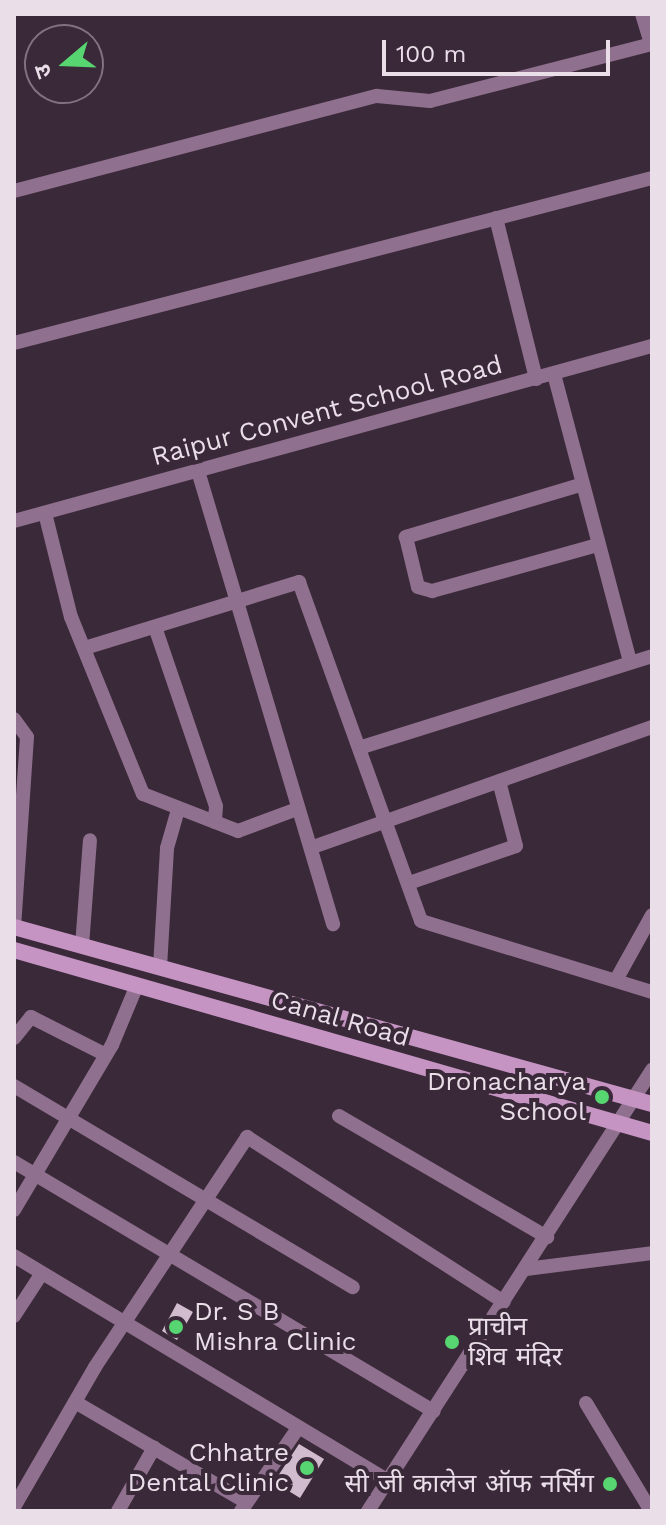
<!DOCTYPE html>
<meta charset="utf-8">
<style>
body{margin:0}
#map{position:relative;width:666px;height:1525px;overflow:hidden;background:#3a2939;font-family:"Work Sans","Noto Sans Devanagari",sans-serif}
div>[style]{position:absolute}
.building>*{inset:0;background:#d0bbcf}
.street>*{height:14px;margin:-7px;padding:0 7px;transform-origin:7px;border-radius:7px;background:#8f708e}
.secondary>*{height:16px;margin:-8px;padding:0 8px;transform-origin:8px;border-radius:8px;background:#c594c3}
.dots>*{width:22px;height:22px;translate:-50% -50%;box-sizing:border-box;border:4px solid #3a2939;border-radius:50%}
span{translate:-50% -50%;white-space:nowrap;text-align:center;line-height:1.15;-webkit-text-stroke:8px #3a2939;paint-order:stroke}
.street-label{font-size:26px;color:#eadfe9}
.poi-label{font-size:26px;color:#eadfe9}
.right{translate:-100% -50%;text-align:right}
.left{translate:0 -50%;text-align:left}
.frame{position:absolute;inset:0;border:16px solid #eadfe9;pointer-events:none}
.north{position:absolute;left:24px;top:24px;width:80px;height:80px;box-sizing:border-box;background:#3a2939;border:2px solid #80727f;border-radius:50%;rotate:251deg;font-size:22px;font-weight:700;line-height:32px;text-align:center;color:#eadfe9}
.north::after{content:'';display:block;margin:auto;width:28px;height:36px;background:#57d570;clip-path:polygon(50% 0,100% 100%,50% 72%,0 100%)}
.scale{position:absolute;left:382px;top:40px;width:228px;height:36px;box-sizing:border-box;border:4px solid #eadfe9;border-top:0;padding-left:10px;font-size:24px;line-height:28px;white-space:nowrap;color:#eadfe9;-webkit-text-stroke:6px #3a2939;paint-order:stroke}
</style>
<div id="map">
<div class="building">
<i style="clip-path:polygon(177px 1303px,193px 1312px,177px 1340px,162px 1331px)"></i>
<i style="clip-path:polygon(299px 1444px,324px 1459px,300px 1498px,274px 1482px)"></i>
</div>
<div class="street">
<i style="left:642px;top:14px;width:31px;rotate:73deg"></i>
<i style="left:14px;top:191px;width:375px;rotate:-14.7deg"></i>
<i style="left:377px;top:96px;width:53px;rotate:5.4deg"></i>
<i style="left:430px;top:101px;width:229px;rotate:-14.4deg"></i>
<i style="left:496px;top:218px;width:166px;rotate:76deg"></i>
<i style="left:14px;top:343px;width:659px;rotate:-14.5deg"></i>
<i style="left:554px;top:374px;width:297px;rotate:75.2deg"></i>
<i style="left:198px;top:471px;width:473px;rotate:73.4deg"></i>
<i style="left:580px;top:485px;width:182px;rotate:163.4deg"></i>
<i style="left:406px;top:537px;width:51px;rotate:76.5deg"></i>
<i style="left:418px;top:587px;width:15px;rotate:16deg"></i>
<i style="left:432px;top:591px;width:168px;rotate:-15.5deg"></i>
<i style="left:45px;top:513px;width:107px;rotate:76deg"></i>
<i style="left:71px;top:617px;width:191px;rotate:67.9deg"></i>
<i style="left:143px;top:794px;width:102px;rotate:21.3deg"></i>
<i style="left:238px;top:831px;width:63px;rotate:-20.4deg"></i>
<i style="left:14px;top:521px;width:662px;rotate:-15.34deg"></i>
<i style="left:155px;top:627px;width:189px;rotate:71.2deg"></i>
<i style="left:216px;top:806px;width:16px;rotate:94deg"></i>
<i style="left:88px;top:647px;width:221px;rotate:-17.1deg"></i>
<i style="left:299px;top:582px;width:360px;rotate:70.2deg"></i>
<i style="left:421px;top:921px;width:242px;rotate:17.1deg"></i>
<i style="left:14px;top:719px;width:22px;rotate:54deg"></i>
<i style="left:27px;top:737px;width:190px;rotate:93.9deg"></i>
<i style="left:362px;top:747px;width:304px;rotate:-17.4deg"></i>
<i style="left:313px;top:847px;width:360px;rotate:-19.5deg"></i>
<i style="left:409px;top:883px;width:113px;rotate:-19.1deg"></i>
<i style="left:516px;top:846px;width:67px;rotate:-104.7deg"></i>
<i style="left:82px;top:946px;width:106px;rotate:-85.7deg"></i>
<i style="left:160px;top:967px;width:119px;rotate:-86.6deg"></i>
<i style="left:167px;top:848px;width:36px;rotate:-74deg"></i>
<i style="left:616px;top:980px;width:74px;rotate:-61deg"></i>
<i style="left:14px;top:1038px;width:27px;rotate:-51deg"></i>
<i style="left:31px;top:1017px;width:82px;rotate:26.9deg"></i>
<i style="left:14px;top:1086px;width:394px;rotate:30.7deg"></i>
<i style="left:339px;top:1116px;width:241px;rotate:30.2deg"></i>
<i style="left:14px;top:1162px;width:488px;rotate:30.7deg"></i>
<i style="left:14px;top:1210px;width:192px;rotate:-59.3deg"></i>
<i style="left:112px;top:1045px;width:65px;rotate:-67.4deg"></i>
<i style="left:14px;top:1256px;width:436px;rotate:31deg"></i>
<i style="left:526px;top:1269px;width:127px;rotate:-7.2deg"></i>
<i style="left:14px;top:1316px;width:51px;rotate:-56.9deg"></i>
<i style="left:75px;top:1402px;width:198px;rotate:30.3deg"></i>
<i style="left:586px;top:1403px;width:126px;rotate:59deg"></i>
<i style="left:14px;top:1507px;width:162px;rotate:-59.9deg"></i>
<i style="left:95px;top:1367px;width:276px;rotate:-56.5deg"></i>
<i style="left:247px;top:1137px;width:305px;rotate:32.7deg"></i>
<i style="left:118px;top:1511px;width:73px;rotate:-60.3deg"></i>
<i style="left:241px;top:1511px;width:101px;rotate:-55.5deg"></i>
<i style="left:368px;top:1511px;width:525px;rotate:-57.22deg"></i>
</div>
<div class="secondary">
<i style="left:14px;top:927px;width:662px;rotate:15.51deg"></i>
<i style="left:14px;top:950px;width:664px;rotate:16deg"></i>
</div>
<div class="dots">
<i style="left:602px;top:1097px;background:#57d570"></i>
<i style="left:176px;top:1327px;background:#57d570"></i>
<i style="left:452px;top:1342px;background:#57d570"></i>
<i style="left:307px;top:1468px;background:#57d570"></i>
<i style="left:610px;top:1484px;background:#57d570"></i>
</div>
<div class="street-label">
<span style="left:327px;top:411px;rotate:-15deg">Raipur Convent School Road</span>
<span style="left:340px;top:1019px;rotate:16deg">Canal Road</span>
</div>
<div class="poi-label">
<span class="right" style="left:586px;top:1097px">Dronacharya<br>School</span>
<span class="left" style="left:194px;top:1327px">Dr. S B<br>Mishra Clinic</span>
<span class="left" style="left:468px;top:1342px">प्राचीन<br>शिव मंदिर</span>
<span class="right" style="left:289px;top:1468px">Chhatre<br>Dental Clinic</span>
<span class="right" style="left:594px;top:1484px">सी जी कालेज ऑफ नर्सिंग</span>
</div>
<div class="frame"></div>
<div class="north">उ</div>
<div class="scale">100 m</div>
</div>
